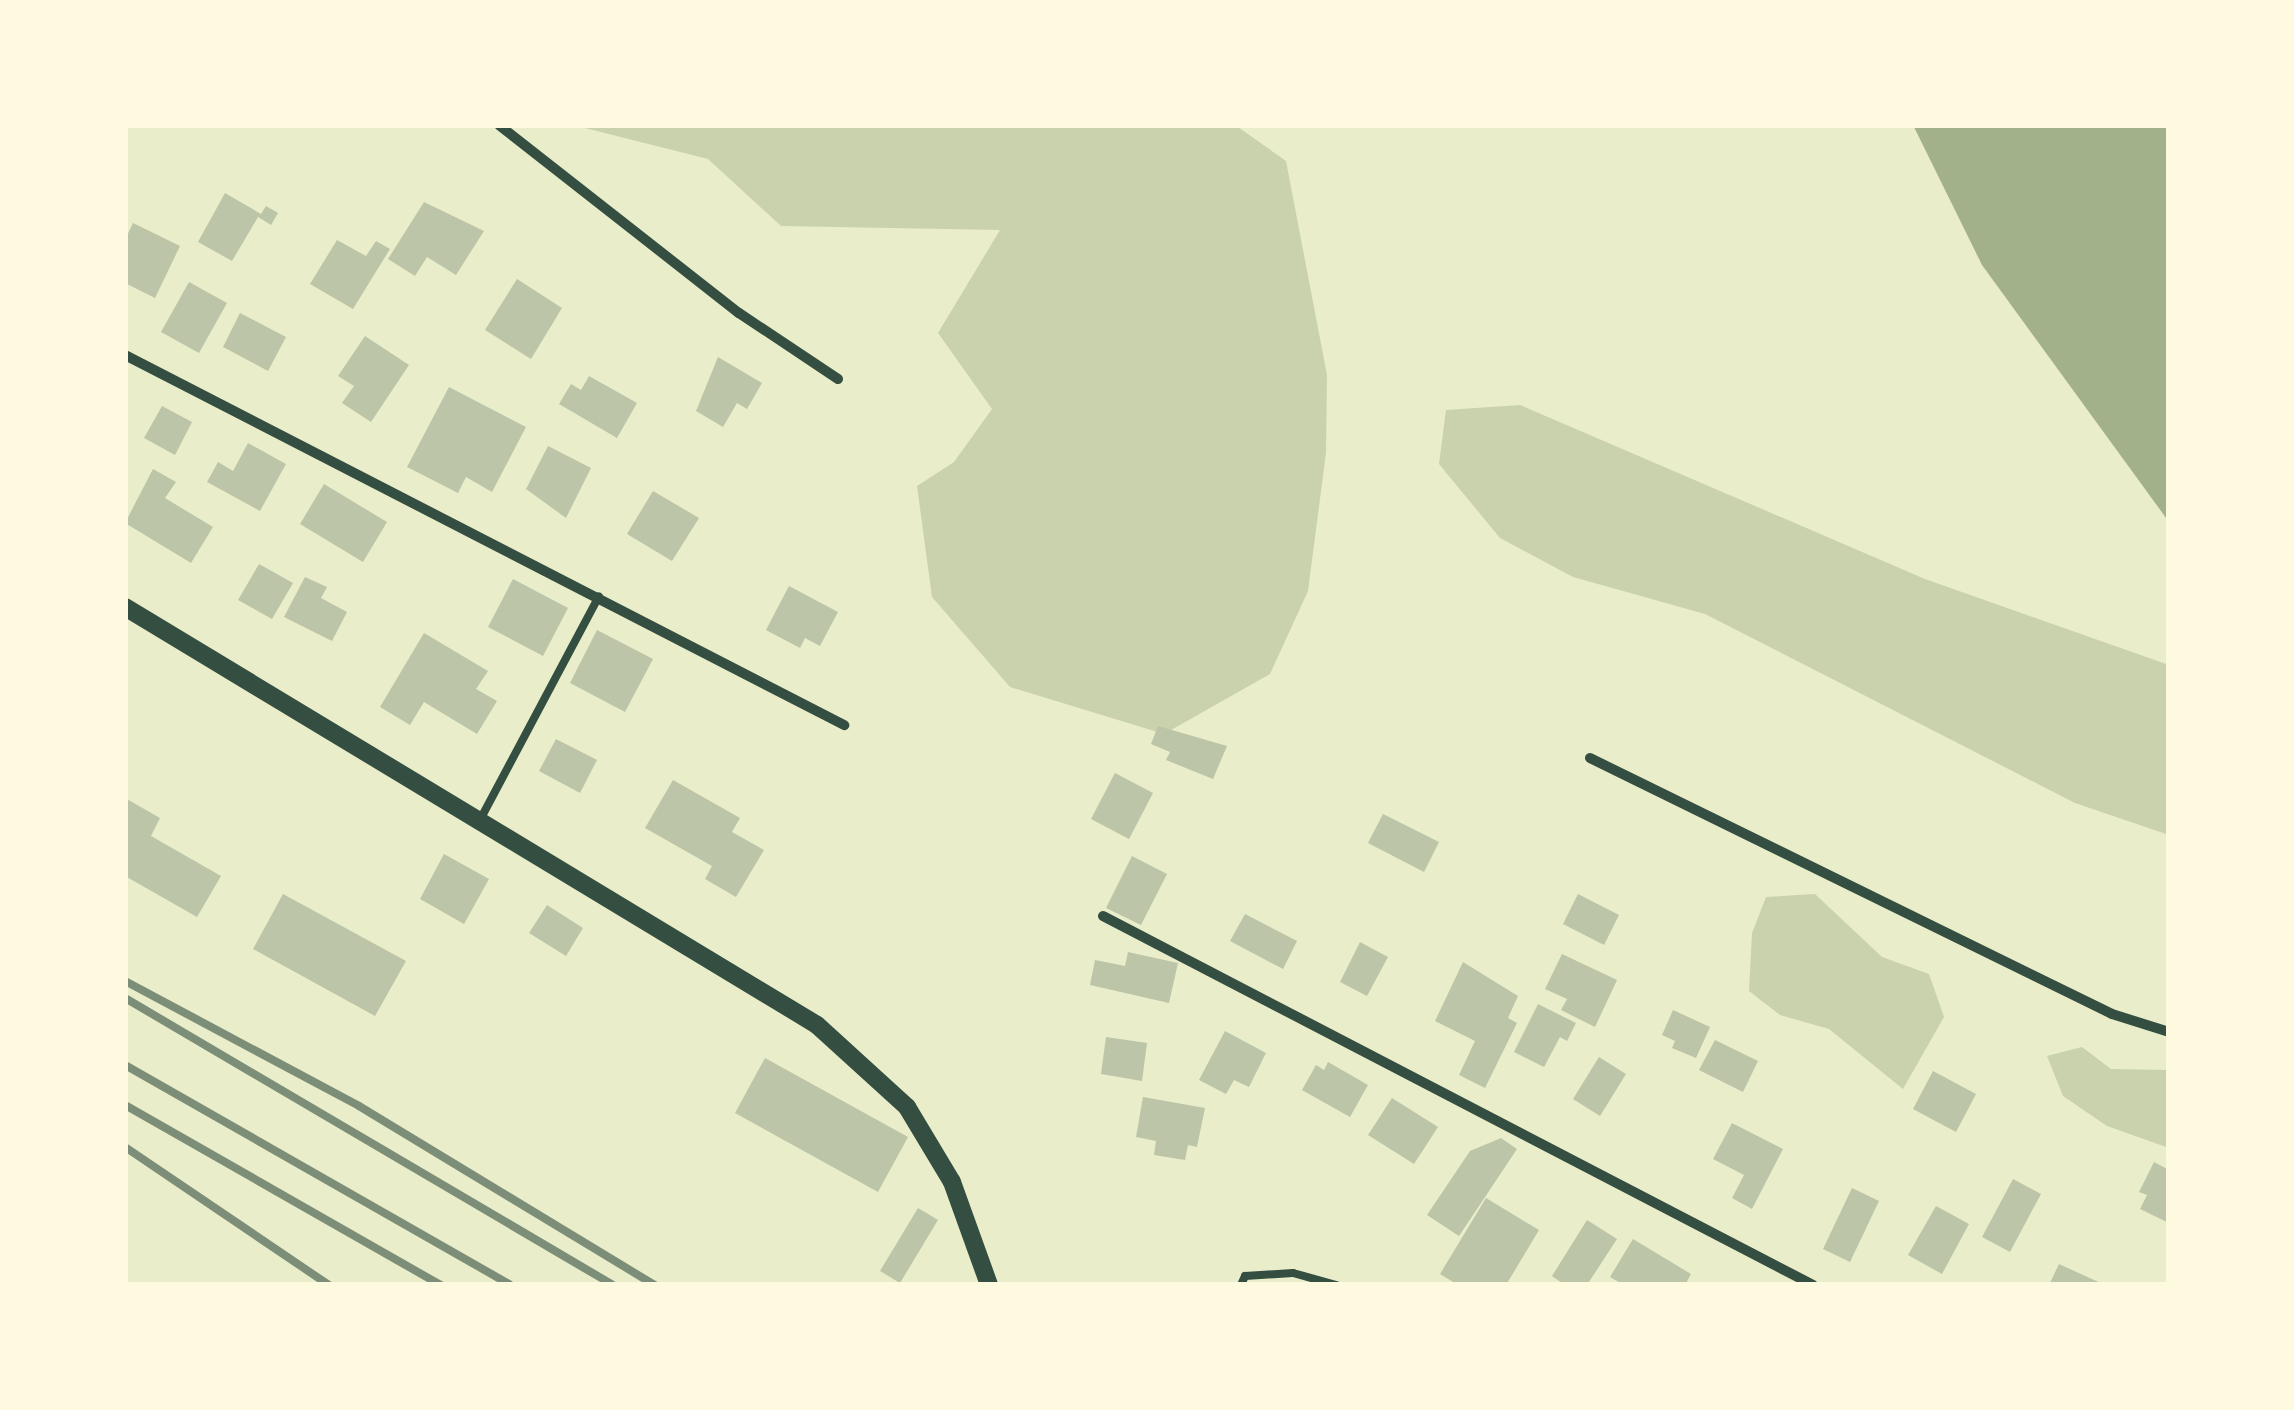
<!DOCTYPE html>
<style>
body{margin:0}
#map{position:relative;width:2294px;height:1410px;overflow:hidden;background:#e9edc9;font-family:"Sofia Sans Condensed",sans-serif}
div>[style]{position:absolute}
.green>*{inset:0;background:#cad2ad}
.water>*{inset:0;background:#a3b18a}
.building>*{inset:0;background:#bcc5a7}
.service>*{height:8px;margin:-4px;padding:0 4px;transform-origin:4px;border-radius:4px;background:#344e41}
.minor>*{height:10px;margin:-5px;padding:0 5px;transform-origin:5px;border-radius:5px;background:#344e41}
.tertiary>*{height:18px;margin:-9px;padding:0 9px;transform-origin:9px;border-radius:9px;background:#344e41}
.rail>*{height:8px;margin:-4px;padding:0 4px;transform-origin:4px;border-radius:4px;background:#7c8e77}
span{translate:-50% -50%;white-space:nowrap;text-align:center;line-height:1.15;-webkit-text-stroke:9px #fefae0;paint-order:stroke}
.frame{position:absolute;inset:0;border:128px solid #fefae0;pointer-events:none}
</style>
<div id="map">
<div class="green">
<i style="clip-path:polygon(573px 125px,1235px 125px,1286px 161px,1327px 375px,1326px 453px,1308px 591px,1270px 674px,1164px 734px,1010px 687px,932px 597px,917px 486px,954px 462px,992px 409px,938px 333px,1000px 230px,781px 226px,708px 159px)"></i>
<i style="clip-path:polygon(1520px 405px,1925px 579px,2169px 665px,2169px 835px,2075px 803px,1705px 614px,1573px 577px,1500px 538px,1439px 464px,1446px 410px)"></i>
<i style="clip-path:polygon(1815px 894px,1882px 957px,1929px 974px,1944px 1017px,1903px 1089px,1829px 1029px,1780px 1015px,1749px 991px,1752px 933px,1766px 897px)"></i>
<i style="clip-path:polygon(2082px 1047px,2111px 1069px,2169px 1070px,2169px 1148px,2107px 1126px,2063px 1096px,2047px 1056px)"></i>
</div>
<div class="water">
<i style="clip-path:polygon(1913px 125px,2169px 125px,2169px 522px,1982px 265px)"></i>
</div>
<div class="building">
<i style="clip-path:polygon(225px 193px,261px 214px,266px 206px,278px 213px,271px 225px,258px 217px,232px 261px,198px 242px)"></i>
<i style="clip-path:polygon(424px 202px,484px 231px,456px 275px,427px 257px,415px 276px,388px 259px)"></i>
<i style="clip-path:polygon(133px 223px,180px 246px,155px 298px,125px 283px,125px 240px)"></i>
<i style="clip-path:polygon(337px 240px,366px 256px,376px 241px,390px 249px,353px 309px,310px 284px)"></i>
<i style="clip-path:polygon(517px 279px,562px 308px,531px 359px,485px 330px)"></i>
<i style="clip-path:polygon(189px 282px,227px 303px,199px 353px,161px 332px)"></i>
<i style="clip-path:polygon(240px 313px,286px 337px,268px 371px,223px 347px)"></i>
<i style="clip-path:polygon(365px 336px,409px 365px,371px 422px,342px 403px,354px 386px,338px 376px)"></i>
<i style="clip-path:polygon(718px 357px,762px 383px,747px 409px,737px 403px,723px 427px,696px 411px)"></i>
<i style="clip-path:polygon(589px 376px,637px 403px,617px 438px,559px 404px,571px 384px,581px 390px)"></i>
<i style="clip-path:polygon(449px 387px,526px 427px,492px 492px,466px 477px,458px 493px,407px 467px)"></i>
<i style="clip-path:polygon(162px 406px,192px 422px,175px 455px,144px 438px)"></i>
<i style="clip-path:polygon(248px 443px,286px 464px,260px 511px,207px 482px,218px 462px,233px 471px)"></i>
<i style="clip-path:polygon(548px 446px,591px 468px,566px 518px,526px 489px)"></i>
<i style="clip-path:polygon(153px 469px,176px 482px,165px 498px,213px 527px,191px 563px,125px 523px)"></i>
<i style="clip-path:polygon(324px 484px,387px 522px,363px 562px,300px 524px)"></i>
<i style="clip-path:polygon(653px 491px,699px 518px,672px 561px,627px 534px)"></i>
<i style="clip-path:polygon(259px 564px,293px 583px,272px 619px,238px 600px)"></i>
<i style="clip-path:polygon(305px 577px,327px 587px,321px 598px,347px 612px,332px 641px,284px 617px)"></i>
<i style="clip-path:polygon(513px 579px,568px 608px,543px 656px,488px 627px)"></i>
<i style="clip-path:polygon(789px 586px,838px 612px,820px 646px,805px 638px,800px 648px,766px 630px)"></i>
<i style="clip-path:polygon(597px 630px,653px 659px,625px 712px,570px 683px)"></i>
<i style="clip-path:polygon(424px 633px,488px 671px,476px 689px,497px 701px,477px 734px,424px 702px,410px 725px,380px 707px)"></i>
<i style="clip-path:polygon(1158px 726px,1227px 746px,1213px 779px,1166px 760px,1170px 752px,1151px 744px)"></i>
<i style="clip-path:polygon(556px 739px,597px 760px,580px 793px,539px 771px)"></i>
<i style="clip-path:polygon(1115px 773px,1153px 793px,1129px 839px,1091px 819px)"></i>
<i style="clip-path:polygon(673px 780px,740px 818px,732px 832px,764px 850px,736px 897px,705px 879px,712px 866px,645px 828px)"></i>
<i style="clip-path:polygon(125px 798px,160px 818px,151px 836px,221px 876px,197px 917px,125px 876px)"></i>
<i style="clip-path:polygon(1383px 814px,1439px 842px,1424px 872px,1368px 843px)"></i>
<i style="clip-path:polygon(444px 854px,489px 879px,464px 924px,420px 899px)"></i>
<i style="clip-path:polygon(1132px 856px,1167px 874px,1141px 925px,1106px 908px)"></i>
<i style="clip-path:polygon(283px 894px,406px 961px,375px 1016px,253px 949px)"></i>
<i style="clip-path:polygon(1578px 894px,1619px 915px,1604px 945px,1563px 924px)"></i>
<i style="clip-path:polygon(547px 905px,583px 928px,566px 956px,529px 933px)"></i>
<i style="clip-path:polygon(1245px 914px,1297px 941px,1283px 969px,1230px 941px)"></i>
<i style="clip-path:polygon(1360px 942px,1388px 957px,1367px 996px,1340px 982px)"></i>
<i style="clip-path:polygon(1128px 952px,1178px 963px,1169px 1003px,1090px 985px,1095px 960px,1125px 966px)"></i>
<i style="clip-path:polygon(1562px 954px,1617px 980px,1595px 1027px,1561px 1010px,1567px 999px,1545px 989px)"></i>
<i style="clip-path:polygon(1463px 962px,1518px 996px,1508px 1018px,1517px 1023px,1485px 1088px,1459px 1075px,1475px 1041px,1435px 1021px)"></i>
<i style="clip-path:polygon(1538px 1004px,1576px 1023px,1567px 1041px,1560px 1037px,1544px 1067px,1514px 1052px)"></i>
<i style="clip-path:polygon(1673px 1010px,1710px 1027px,1696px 1058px,1672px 1048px,1675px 1041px,1662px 1035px)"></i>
<i style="clip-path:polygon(1225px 1031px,1266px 1053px,1249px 1087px,1234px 1080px,1226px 1094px,1199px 1080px)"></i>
<i style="clip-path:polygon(1106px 1037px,1147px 1043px,1142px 1081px,1101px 1074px)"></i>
<i style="clip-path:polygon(1715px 1040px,1758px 1061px,1743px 1092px,1699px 1070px)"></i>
<i style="clip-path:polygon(1599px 1057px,1626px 1074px,1600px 1116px,1573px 1099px)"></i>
<i style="clip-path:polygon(765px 1058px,908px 1137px,878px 1192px,735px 1113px)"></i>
<i style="clip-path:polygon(1328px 1062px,1368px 1085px,1350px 1117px,1302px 1090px,1316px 1065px,1324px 1070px)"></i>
<i style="clip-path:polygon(1933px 1071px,1976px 1094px,1956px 1132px,1913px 1109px)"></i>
<i style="clip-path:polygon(1143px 1097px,1205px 1108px,1197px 1147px,1188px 1145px,1185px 1160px,1154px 1155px,1156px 1141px,1136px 1137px)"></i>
<i style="clip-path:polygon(1392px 1098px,1438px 1127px,1414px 1164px,1368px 1135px)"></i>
<i style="clip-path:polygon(1732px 1123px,1783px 1149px,1752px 1209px,1732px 1198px,1744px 1175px,1713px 1159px)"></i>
<i style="clip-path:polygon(1501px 1138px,1517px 1149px,1459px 1236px,1427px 1215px,1470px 1151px)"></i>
<i style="clip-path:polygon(2154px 1162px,2169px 1170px,2169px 1223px,2140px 1209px,2147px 1195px,2139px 1192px)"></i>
<i style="clip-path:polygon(2013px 1179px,2041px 1194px,2010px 1252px,1982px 1237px)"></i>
<i style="clip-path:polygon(1852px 1188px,1879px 1201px,1850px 1262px,1823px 1249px)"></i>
<i style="clip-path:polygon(1486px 1198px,1539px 1230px,1506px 1285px,1458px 1285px,1440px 1274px)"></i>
<i style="clip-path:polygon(1936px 1206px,1969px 1224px,1942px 1274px,1908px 1255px)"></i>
<i style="clip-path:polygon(918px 1208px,938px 1220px,900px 1283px,880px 1271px)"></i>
<i style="clip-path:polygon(1587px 1220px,1617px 1239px,1587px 1285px,1565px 1285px,1552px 1276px)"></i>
<i style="clip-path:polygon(1633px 1239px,1691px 1274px,1685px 1285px,1624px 1285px,1610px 1277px)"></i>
<i style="clip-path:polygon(2059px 1264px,2105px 1285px,2049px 1285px)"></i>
</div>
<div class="service">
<i style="left:481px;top:818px;width:251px;rotate:-62deg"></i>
<i style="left:1241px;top:1285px;width:10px;rotate:-66deg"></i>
<i style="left:1245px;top:1276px;width:48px;rotate:-3.6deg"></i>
<i style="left:1293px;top:1273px;width:45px;rotate:15.6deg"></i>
</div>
<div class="minor">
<i style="left:499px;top:125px;width:305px;rotate:38.1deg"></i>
<i style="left:739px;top:313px;width:119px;rotate:33.7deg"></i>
<i style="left:125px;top:355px;width:809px;rotate:27.23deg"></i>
<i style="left:1590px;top:758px;width:581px;rotate:26.12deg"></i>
<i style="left:2112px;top:1014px;width:60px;rotate:17.5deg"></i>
<i style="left:1103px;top:916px;width:800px;rotate:27.46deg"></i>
</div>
<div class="tertiary">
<i style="left:125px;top:607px;width:808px;rotate:31.13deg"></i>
<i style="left:817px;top:1025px;width:122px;rotate:42.3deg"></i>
<i style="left:907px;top:1107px;width:87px;rotate:59deg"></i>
<i style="left:952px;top:1182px;width:109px;rotate:70.2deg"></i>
</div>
<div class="rail">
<i style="left:125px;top:981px;width:265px;rotate:28.1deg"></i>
<i style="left:359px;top:1106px;width:346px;rotate:31.2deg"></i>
<i style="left:125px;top:998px;width:566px;rotate:30.46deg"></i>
<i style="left:125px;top:1065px;width:443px;rotate:29.7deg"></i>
<i style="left:125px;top:1105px;width:364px;rotate:29.7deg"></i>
<i style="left:125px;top:1147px;width:246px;rotate:34.1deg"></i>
</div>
<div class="frame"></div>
</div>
